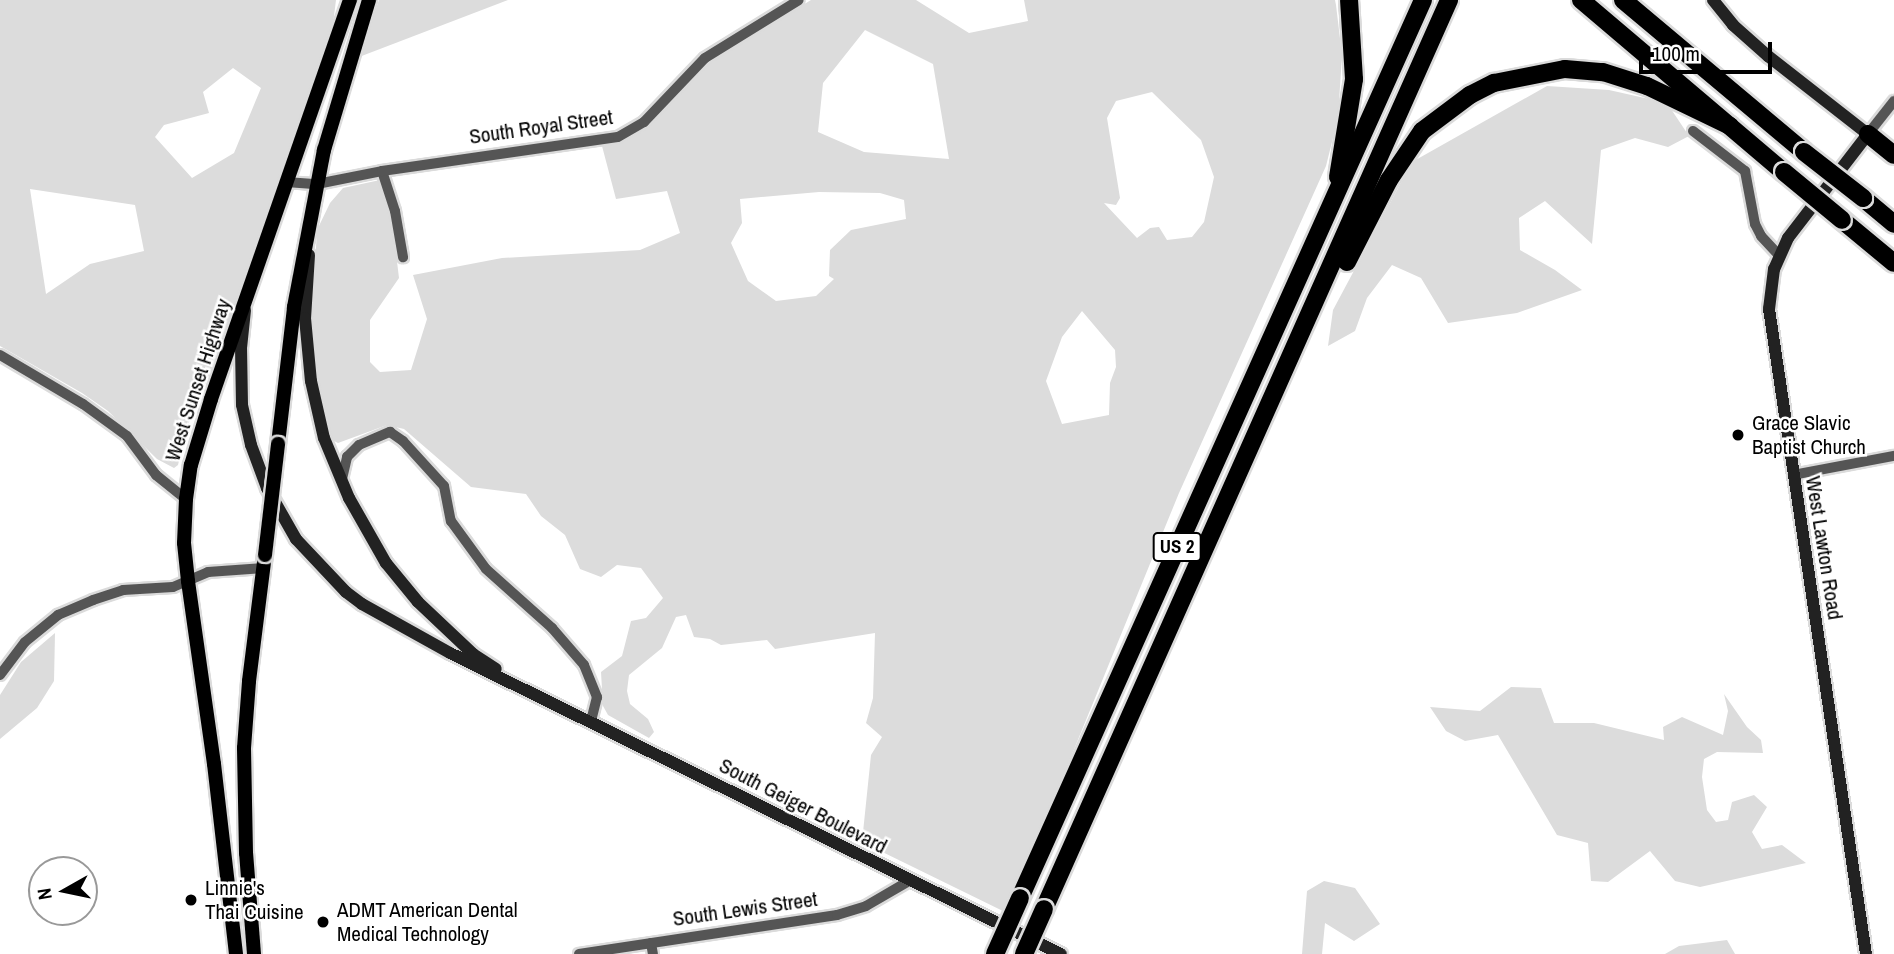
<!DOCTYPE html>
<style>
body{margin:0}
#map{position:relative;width:1894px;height:954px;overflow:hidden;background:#fff;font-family:"Archivo Narrow",sans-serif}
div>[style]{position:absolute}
.green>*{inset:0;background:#dcdcdc}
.roads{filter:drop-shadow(2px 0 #dbdbdb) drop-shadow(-2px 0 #dbdbdb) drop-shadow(0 2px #dbdbdb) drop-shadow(0 -2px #dbdbdb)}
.street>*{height:10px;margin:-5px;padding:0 5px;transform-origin:5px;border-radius:5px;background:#555}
.secondary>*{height:12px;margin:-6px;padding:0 6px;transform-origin:6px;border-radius:6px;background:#222}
.primary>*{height:14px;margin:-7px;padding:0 7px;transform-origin:7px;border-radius:7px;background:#000}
.highway>*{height:18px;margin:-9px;padding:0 9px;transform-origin:9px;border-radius:9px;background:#000}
.bridges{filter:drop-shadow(2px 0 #dbdbdb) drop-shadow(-2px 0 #dbdbdb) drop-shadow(0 2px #dbdbdb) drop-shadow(0 -2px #dbdbdb)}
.primary-bridge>*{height:14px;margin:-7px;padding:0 7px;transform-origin:7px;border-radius:7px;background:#000}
.highway-bridge>*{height:18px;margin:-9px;padding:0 9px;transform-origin:9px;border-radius:9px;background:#000}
.dots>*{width:19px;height:19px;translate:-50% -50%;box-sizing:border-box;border:4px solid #fff;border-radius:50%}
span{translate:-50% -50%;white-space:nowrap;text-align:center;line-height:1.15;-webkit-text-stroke:5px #fff;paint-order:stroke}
.shield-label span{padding:2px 5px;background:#fff;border:2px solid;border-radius:5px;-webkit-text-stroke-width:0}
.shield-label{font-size:19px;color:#000;font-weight:700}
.street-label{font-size:21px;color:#000}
.poi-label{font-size:21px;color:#000}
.left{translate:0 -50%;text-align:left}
.north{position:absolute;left:28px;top:856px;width:70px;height:70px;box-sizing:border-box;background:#fff;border:2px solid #999;border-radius:50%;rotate:261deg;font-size:19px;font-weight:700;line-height:28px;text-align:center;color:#000}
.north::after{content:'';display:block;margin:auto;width:24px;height:32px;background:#000;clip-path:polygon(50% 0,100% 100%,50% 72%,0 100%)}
.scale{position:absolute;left:1639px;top:42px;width:133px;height:32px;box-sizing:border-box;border:4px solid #000;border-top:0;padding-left:9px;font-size:21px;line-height:24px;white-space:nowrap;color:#000;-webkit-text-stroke:5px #fff;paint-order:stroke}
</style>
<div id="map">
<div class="green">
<i style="clip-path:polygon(evenodd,0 0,336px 0,333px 24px,212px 368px,187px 427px,178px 465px,174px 468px,157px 459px,108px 411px,82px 393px,0 346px,0 0,233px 68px,261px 88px,234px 153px,192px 178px,155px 137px,164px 125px,209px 113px,203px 92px,233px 68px,0 0,30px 189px,135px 205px,144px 251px,90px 264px,46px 294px,30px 189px)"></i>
<i style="clip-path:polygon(379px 0,508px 0,359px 57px)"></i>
<i style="clip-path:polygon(evenodd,811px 0,916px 0,969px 33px,1028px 21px,1024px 0,1335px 0,1336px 5px,1342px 55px,1338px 118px,1326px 166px,1179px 493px,1007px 913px,862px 842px,871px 755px,882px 737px,866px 723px,873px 698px,875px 633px,775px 649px,767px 640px,721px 645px,710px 639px,694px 637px,686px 615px,676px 617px,662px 648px,629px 675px,627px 691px,630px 704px,648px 719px,654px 732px,649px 738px,608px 715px,603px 706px,601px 672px,622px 656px,631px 621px,646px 618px,663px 598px,641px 568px,617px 565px,601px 577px,580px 569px,565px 535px,541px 516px,526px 494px,471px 487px,404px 429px,387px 425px,338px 443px,330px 439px,318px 391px,311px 335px,317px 230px,330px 203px,343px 188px,380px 180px,391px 212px,399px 278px,370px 320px,370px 362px,380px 372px,411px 370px,427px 319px,413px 275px,502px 258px,640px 250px,680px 233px,667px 191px,616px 199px,602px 146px,630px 138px,655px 119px,703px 66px,811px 0,865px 30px,933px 64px,949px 159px,864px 152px,818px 132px,823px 83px,865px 30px,811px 0,1152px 92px,1201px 140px,1214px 177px,1204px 222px,1192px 237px,1167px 240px,1159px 227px,1150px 228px,1137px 238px,1104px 203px,1116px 205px,1120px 198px,1107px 118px,1116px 101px,1152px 92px,811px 0,819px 192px,880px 193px,904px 200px,906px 219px,851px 230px,830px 250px,829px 276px,834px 279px,816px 296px,776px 301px,748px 281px,731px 243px,742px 223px,740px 199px,819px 192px,811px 0,1082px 311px,1115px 350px,1116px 367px,1110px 383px,1109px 415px,1062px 424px,1046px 381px,1062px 337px,1082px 311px)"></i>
<i style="clip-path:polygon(1547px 86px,1609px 90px,1667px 103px,1689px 136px,1668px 147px,1635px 138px,1601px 150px,1592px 244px,1545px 201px,1519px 218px,1520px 250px,1555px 270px,1582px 290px,1517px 313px,1448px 323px,1421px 278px,1392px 265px,1367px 298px,1355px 331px,1328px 346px,1333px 310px,1412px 162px)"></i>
<i style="clip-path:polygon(55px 633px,54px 681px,37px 708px,0 739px,0 695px,21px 662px)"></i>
<i style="clip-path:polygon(1511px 687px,1541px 688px,1554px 723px,1594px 723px,1664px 740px,1663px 727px,1682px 717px,1723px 735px,1728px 711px,1724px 694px,1747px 727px,1761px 740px,1763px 753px,1717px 752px,1704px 759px,1702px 777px,1707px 810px,1716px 822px,1728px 820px,1732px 802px,1754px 795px,1767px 807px,1752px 832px,1762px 849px,1782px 845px,1806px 863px,1700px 887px,1675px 881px,1650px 851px,1608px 882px,1591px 881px,1588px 843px,1557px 835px,1498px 735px,1465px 741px,1446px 731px,1430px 707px,1480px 711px)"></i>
<i style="clip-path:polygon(1324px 881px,1355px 888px,1380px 924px,1354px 941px,1325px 923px,1322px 954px,1302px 954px,1307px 891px)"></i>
<i style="clip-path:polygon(1727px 940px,1735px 954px,1665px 954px,1679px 946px)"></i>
</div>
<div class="roads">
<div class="street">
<i style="left:1693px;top:131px;width:66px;rotate:37.6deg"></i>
<i style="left:1745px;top:171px;width:54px;rotate:79.3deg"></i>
<i style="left:1755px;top:224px;width:13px;rotate:63deg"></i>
<i style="left:1761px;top:236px;width:26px;rotate:47deg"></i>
<i style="left:1868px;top:134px;width:42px;rotate:-51.8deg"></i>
<i style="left:382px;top:171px;width:42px;rotate:72deg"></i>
<i style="left:395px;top:211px;width:47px;rotate:80.1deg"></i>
<i style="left:286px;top:182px;width:31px;rotate:4deg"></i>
<i style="left:317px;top:184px;width:66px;rotate:-11.3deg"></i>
<i style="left:382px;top:171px;width:238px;rotate:-8.2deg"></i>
<i style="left:618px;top:137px;width:30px;rotate:-30deg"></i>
<i style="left:644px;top:122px;width:88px;rotate:-46.4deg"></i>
<i style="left:705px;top:58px;width:110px;rotate:-31.7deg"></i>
<i style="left:0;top:355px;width:96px;rotate:30.6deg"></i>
<i style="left:83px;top:404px;width:54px;rotate:36deg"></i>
<i style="left:127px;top:436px;width:49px;rotate:53.4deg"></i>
<i style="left:156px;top:475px;width:38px;rotate:39deg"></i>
<i style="left:1793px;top:475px;width:103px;rotate:-10.7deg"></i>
<i style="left:342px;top:479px;width:23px;rotate:-77deg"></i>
<i style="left:347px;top:457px;width:17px;rotate:-45deg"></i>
<i style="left:359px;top:445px;width:34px;rotate:-23deg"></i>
<i style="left:390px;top:432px;width:16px;rotate:35deg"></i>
<i style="left:403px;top:441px;width:61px;rotate:47.7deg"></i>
<i style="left:444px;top:486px;width:36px;rotate:79deg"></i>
<i style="left:451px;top:521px;width:59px;rotate:53.9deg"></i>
<i style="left:486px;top:569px;width:89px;rotate:41.8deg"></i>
<i style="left:552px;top:628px;width:49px;rotate:49.1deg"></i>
<i style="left:584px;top:665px;width:35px;rotate:68deg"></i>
<i style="left:597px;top:697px;width:25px;rotate:104deg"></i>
<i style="left:0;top:675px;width:41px;rotate:-52.9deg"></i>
<i style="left:25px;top:642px;width:43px;rotate:-39.3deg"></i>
<i style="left:58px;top:615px;width:38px;rotate:-23deg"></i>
<i style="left:93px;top:600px;width:32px;rotate:-18deg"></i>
<i style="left:123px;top:590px;width:50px;rotate:-3.4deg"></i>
<i style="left:173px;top:587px;width:38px;rotate:-23deg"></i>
<i style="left:208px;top:572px;width:56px;rotate:-4.1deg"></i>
<i style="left:651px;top:943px;width:11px;rotate:80deg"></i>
<i style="left:579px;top:954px;width:261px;rotate:-8.6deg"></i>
<i style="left:837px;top:915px;width:30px;rotate:-17deg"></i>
<i style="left:866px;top:906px;width:50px;rotate:-30.2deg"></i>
</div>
<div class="secondary">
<i style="left:1713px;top:0;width:32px;rotate:51deg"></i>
<i style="left:1733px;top:25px;width:47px;rotate:41.5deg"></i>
<i style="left:1768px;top:56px;width:127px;rotate:38deg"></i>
<i style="left:1868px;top:134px;width:131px;rotate:127.6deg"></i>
<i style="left:1788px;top:238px;width:34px;rotate:114deg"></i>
<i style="left:1774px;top:269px;width:40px;rotate:97.1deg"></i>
<i style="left:1769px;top:309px;width:652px;rotate:81.45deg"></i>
<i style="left:309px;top:255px;width:63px;rotate:93.6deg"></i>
<i style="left:305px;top:318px;width:63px;rotate:84.6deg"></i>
<i style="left:311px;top:381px;width:58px;rotate:77.2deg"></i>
<i style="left:324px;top:438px;width:65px;rotate:67.4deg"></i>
<i style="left:349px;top:498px;width:75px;rotate:60.4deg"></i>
<i style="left:386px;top:563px;width:50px;rotate:50.6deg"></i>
<i style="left:418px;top:602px;width:76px;rotate:43.4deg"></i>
<i style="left:473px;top:654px;width:27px;rotate:33deg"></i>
<i style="left:245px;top:310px;width:37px;rotate:96deg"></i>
<i style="left:241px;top:347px;width:58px;rotate:89deg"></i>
<i style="left:242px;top:405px;width:41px;rotate:77.3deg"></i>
<i style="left:251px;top:445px;width:46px;rotate:69.6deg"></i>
<i style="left:267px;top:488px;width:59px;rotate:60.4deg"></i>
<i style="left:296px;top:539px;width:73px;rotate:46.7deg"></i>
<i style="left:346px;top:592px;width:20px;rotate:37deg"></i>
<i style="left:362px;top:604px;width:101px;rotate:29.1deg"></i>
<i style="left:450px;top:653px;width:681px;rotate:26.23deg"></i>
</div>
<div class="primary">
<i style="left:278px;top:444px;width:138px;rotate:-83.3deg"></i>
<i style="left:294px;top:307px;width:160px;rotate:-79.2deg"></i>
<i style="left:324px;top:150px;width:157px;rotate:-73.3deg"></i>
<i style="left:236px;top:954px;width:191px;rotate:-96.6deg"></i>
<i style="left:214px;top:764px;width:185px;rotate:-98.1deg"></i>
<i style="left:188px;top:581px;width:38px;rotate:-96deg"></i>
<i style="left:184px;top:543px;width:44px;rotate:-87.4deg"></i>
<i style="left:186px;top:499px;width:34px;rotate:-82deg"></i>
<i style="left:191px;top:465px;width:69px;rotate:-73.1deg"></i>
<i style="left:211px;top:399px;width:423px;rotate:-70.8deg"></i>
<i style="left:254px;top:954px;width:101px;rotate:-94.5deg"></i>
<i style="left:246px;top:853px;width:105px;rotate:-91.1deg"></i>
<i style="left:244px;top:748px;width:67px;rotate:-85.7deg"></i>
<i style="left:249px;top:681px;width:127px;rotate:-82.8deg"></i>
</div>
<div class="highway">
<i style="left:1581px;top:0;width:266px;rotate:40.3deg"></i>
<i style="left:1623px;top:0;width:236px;rotate:40deg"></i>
<i style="left:1868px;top:134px;width:33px;rotate:39deg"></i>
<i style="left:1338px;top:177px;width:99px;rotate:-80.7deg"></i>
<i style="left:1354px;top:79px;width:79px;rotate:-93.6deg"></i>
<i style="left:1863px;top:198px;width:40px;rotate:40deg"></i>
<i style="left:1842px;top:220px;width:67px;rotate:39.6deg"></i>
<i style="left:1347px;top:262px;width:92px;rotate:-62.9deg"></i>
<i style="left:1389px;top:180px;width:59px;rotate:-56deg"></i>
<i style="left:1422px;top:131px;width:60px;rotate:-36.9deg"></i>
<i style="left:1470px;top:95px;width:27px;rotate:-27deg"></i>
<i style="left:1494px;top:83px;width:72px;rotate:-11.2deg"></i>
<i style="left:1565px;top:69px;width:38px;rotate:5deg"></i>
<i style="left:1603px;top:72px;width:46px;rotate:17.7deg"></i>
<i style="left:1647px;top:86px;width:92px;rotate:25.7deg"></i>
<i style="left:1020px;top:898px;width:984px;rotate:-65.83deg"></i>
<i style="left:1044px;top:909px;width:995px;rotate:-65.98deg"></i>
</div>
</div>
<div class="bridges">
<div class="primary-bridge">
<i style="left:265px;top:555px;width:112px;rotate:-83.3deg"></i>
</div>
<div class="highway-bridge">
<i style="left:1804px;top:152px;width:75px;rotate:37.9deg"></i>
<i style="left:1784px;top:172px;width:75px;rotate:39.6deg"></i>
<i style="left:995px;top:954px;width:61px;rotate:-65.9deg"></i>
<i style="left:1024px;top:954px;width:49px;rotate:-66deg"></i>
</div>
</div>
<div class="dots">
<i style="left:1738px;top:435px;background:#000"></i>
<i style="left:191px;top:900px;background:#000"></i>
<i style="left:323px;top:922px;background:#000"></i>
</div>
<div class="shield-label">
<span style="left:1177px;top:547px">US 2</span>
</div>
<div class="street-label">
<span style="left:541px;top:127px;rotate:-8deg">South Royal Street</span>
<span style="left:198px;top:380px;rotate:-72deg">West Sunset Highway</span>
<span style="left:1824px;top:548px;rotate:81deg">West Lawton Road</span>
<span style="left:803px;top:806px;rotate:27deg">South Geiger Boulevard</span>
<span style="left:745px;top:909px;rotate:-8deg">South Lewis Street</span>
</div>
<div class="poi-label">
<span class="left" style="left:1752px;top:435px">Grace Slavic<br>Baptist Church</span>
<span class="left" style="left:205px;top:900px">Linnie's<br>Thai Cuisine</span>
<span class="left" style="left:337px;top:922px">ADMT American Dental<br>Medical Technology</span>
</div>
<div class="north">N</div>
<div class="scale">100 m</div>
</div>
